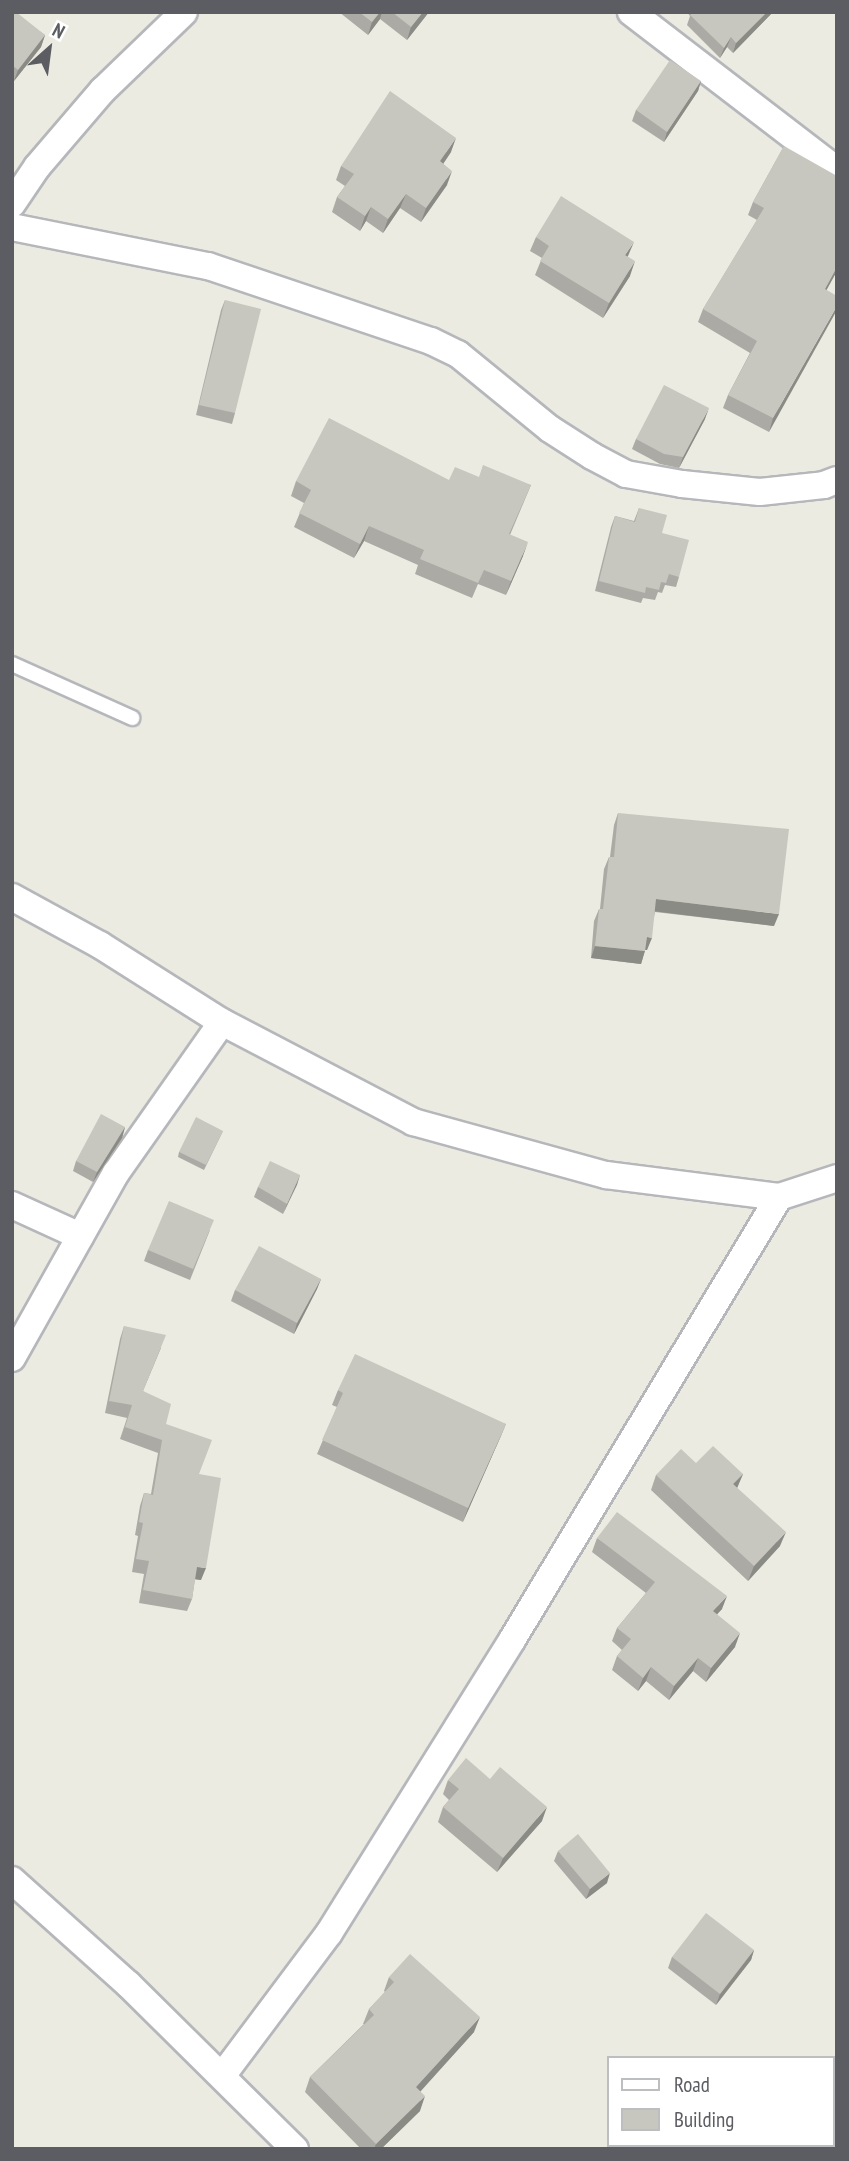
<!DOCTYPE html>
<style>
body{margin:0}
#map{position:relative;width:849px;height:2161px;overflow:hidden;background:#ecebe2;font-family:"PT Sans Narrow",sans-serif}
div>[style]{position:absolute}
.roads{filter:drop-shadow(2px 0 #b5b7bb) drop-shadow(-2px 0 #b5b7bb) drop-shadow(0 2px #b5b7bb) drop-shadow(0 -2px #b5b7bb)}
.service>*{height:14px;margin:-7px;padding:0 7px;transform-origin:7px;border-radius:7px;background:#fff}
.minor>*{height:26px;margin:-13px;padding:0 13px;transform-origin:13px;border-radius:13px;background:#fff}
.wall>*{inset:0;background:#abaaa4}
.shaded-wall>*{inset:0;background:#8b8b86}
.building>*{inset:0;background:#c7c6bf}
span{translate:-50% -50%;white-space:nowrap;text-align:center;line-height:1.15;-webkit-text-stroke:6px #fff;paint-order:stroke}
.frame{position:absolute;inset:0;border:14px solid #5b5d62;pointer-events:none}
.legend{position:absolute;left:607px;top:2056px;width:228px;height:91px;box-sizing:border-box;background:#fff;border:2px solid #bdbec0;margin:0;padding:9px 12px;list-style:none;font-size:21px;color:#5b5d62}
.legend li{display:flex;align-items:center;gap:14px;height:35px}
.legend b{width:35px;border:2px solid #bdbec0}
.north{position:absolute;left:14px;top:14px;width:70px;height:70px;-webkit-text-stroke:5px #fff;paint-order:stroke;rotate:28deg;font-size:19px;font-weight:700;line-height:28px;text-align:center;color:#5b5d62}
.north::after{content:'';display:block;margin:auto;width:24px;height:32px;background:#5b5d62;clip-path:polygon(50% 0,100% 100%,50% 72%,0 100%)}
</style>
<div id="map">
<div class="roads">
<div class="service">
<i style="left:12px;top:664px;width:132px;rotate:24.2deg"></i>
</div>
<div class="minor">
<i style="left:631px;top:12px;width:260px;rotate:37.5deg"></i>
<i style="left:12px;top:204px;width:45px;rotate:-56deg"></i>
<i style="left:37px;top:167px;width:101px;rotate:-49.4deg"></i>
<i style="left:103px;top:90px;width:112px;rotate:-43.9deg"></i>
<i style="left:12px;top:227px;width:200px;rotate:11.3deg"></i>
<i style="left:208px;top:266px;width:235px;rotate:18.6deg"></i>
<i style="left:431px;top:341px;width:30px;rotate:26deg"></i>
<i style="left:458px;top:354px;width:119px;rotate:39.2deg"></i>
<i style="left:550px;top:429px;width:50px;rotate:32.7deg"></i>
<i style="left:592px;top:456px;width:38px;rotate:28deg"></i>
<i style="left:626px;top:474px;width:57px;rotate:10.1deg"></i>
<i style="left:682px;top:484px;width:78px;rotate:5.9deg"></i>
<i style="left:760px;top:492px;width:64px;rotate:-6.2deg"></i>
<i style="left:824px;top:485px;width:14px;rotate:-21deg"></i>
<i style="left:12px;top:897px;width:100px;rotate:28.6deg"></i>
<i style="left:100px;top:945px;width:144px;rotate:32.3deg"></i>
<i style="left:222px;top:1022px;width:216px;rotate:27.6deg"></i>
<i style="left:413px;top:1122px;width:200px;rotate:15.4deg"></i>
<i style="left:606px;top:1175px;width:174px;rotate:7.2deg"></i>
<i style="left:779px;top:1197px;width:61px;rotate:-18.1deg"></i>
<i style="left:12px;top:1205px;width:75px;rotate:24.5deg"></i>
<i style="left:12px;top:1358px;width:212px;rotate:-60.7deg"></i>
<i style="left:116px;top:1173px;width:184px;rotate:-54.9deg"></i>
<i style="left:12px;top:1880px;width:156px;rotate:41.9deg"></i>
<i style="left:128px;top:1984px;width:235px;rotate:44.7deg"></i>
<i style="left:222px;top:2076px;width:179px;rotate:-53.2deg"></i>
<i style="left:329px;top:1933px;width:345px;rotate:-58deg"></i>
<i style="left:512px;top:1640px;width:517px;rotate:-58.92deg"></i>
</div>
</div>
<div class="wall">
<i style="clip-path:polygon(12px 12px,45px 35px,41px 47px,14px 81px,12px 80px)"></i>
<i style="clip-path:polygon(339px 12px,429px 12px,407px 40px,380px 19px,368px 35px)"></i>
<i style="clip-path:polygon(687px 12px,773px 12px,733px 53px,727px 47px,720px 58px,687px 25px,690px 16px)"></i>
<i style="clip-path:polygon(701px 81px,698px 91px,664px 142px,632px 121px,636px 110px)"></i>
<i style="clip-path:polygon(784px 146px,837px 271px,826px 290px,769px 432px,723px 408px,728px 395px,750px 353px,698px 322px,703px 309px,757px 220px,748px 215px,753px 202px)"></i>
<i style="clip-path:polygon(451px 152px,443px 164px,447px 185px,421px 222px,400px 208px,383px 233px,366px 221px,360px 231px,332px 212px,337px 197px,345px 186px,336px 180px,341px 166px)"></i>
<i style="clip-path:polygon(536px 237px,628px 257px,630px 276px,603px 318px,535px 275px,542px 258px,530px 251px)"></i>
<i style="clip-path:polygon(225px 300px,235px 413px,232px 424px,196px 415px,221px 310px)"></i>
<i style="clip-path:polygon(705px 419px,679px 468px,660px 464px,632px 449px,636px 439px)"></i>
<i style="clip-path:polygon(479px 477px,531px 485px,510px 535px,523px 556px,506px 595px,478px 584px,472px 598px,415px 574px,418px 565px,364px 541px,354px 558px,294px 527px,304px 503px,291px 496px,296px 481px,449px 480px)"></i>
<i style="clip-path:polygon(639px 508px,662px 533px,679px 577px,676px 587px,665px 585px,662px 593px,658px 592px,655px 600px,643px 598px,641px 603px,595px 591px,611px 527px,615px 516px,634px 521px)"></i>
<i style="clip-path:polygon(618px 813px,774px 926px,655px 912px,647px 950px,645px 950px,641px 964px,591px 958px,594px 921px,599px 909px,600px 909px,604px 869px,609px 857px,610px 857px,614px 825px)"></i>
<i style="clip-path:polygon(125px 1127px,122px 1138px,93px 1182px,73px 1171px,76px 1161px)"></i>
<i style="clip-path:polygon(223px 1131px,204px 1170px,178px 1157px,179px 1152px)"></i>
<i style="clip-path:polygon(300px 1175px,283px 1214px,254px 1197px,258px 1187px)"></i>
<i style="clip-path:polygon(210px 1230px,190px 1280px,144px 1261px,148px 1250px)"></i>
<i style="clip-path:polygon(321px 1279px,317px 1289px,294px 1334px,231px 1301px,235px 1290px)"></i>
<i style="clip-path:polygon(124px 1326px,161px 1348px,143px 1391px,199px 1474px,201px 1580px,195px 1579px,192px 1599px,187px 1611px,139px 1603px,144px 1574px,132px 1572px,138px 1536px,135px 1535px,140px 1506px,144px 1493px,151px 1494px,158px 1453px,120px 1439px,127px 1418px,105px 1413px,120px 1339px)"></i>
<i style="clip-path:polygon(338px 1390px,506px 1424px,500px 1438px,463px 1522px,317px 1454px,337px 1407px,332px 1405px)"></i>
<i style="clip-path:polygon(696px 1463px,743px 1474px,737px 1488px,780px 1546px,748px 1581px,651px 1490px,656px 1475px)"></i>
<i style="clip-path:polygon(597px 1538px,722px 1609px,717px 1614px,735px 1647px,706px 1682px,693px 1671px,669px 1700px,646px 1681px,638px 1691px,612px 1670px,617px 1656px,622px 1650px,612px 1641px,617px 1628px,646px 1593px,592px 1552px)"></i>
<i style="clip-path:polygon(448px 1780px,542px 1821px,497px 1872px,438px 1822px,443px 1807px,449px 1800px,443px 1794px)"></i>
<i style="clip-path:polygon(558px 1851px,607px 1883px,586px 1899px,554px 1861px)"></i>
<i style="clip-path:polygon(754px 1950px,751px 1960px,716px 2005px,668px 1968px,672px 1957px)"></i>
<i style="clip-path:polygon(389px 1977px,474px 2032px,420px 2091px,420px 2111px,381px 2149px,361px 2149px,305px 2092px,310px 2077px,364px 2024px,363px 2024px,369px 2009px,385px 1992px,384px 1991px)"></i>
</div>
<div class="shaded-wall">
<i style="clip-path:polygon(380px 12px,382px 12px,380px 19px,368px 35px,372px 22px)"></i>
<i style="clip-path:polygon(423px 12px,429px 12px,407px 40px,411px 27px)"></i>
<i style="clip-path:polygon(767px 12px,773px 12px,733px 53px,736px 43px)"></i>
<i style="clip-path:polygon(45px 35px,41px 47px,14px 81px,18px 70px)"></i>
<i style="clip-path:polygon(731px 37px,727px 47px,720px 58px,724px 48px)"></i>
<i style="clip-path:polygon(701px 81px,698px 91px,664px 142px,667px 132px)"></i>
<i style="clip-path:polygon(456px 138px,451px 152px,435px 176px,440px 161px)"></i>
<i style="clip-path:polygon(452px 171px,447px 185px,421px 222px,426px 208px)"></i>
<i style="clip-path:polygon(406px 194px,400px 208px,383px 233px,388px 219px)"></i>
<i style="clip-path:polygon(371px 207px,366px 221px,360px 231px,365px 216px)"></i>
<i style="clip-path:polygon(634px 242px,628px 256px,620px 270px,625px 255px)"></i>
<i style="clip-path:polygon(635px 261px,630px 276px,603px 318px,609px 303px)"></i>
<i style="clip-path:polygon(837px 267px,837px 271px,820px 302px,825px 289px)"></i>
<i style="clip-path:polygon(837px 306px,837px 310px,769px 432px,773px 418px)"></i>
<i style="clip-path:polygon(709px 408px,705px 419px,679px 468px,683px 457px)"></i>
<i style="clip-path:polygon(369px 526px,364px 541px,354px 558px,360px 544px)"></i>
<i style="clip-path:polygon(528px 542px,523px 556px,506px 595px,511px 581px)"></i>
<i style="clip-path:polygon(656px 899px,779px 914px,774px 926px,652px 911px)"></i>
<i style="clip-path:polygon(647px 937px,652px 938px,647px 950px,642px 950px)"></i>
<i style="clip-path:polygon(595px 946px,645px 951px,641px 964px,591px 958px)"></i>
<i style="clip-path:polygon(125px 1127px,122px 1138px,93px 1182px,97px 1172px)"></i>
<i style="clip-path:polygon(300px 1175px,297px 1185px,283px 1214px,287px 1204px)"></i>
<i style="clip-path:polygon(321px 1279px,317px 1289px,294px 1334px,297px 1323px)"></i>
<i style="clip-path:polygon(506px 1424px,500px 1438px,463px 1522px,468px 1508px)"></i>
<i style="clip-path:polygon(743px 1474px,737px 1488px,733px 1484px)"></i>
<i style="clip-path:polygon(786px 1532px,780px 1546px,748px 1581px,754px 1566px)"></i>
<i style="clip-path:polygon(197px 1567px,206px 1568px,201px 1580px,193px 1579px)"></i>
<i style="clip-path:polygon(727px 1596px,722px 1609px,708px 1624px,713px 1611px)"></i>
<i style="clip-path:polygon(740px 1633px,735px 1647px,706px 1682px,711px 1668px)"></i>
<i style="clip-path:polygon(698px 1658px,693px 1671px,669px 1700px,674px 1686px)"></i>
<i style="clip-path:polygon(651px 1667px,646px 1681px,638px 1691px,643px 1678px)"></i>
<i style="clip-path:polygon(547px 1807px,542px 1821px,497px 1872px,503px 1858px)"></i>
<i style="clip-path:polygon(610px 1873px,607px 1883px,586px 1899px,590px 1889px)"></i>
<i style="clip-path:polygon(754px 1950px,751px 1960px,716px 2005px,720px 1994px)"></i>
<i style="clip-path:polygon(480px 2017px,474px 2032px,411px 2102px,416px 2087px)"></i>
<i style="clip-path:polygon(425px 2096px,420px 2111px,381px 2149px,374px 2149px,376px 2144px)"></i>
</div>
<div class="building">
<i style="clip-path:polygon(12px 12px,16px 12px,45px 35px,18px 70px,12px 65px)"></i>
<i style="clip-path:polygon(359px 12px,380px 12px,372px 22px)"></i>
<i style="clip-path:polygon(392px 12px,423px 12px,411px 27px)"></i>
<i style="clip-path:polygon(693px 12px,767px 12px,736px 43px,731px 37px,724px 48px,690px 15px)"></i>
<i style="clip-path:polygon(670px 60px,701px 81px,667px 132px,636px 110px)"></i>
<i style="clip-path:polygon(390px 91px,456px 138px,440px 161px,452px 171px,426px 208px,406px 194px,388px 219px,371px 207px,365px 216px,337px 197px,354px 174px,341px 166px)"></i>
<i style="clip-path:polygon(784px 146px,837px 176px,837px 267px,825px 289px,837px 296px,837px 306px,773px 418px,728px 395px,757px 341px,703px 309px,764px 208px,753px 202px)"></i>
<i style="clip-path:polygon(561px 196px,634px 242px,625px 255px,635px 261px,609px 303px,540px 261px,549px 246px,536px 237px)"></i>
<i style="clip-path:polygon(225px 300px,261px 309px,235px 413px,199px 405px)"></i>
<i style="clip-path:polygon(664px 385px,709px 408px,683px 457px,664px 454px,636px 439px)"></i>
<i style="clip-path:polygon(329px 418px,449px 480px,455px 467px,479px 477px,483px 465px,531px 485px,509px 534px,528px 542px,511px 581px,484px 570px,478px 583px,420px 559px,424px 550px,369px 526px,360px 544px,299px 513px,311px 490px,296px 481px)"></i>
<i style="clip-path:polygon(639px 508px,667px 515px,662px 533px,689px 540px,679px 577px,669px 574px,666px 583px,661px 582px,659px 590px,646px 587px,645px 593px,599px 581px,615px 516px,635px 522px)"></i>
<i style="clip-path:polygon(618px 813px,789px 829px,779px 914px,656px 899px,652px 938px,647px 937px,645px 951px,595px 946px,599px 909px,603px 909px,609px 857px,614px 857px)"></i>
<i style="clip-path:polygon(101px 1114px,125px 1127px,97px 1172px,76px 1161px)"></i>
<i style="clip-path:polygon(196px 1117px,223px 1131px,206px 1165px,179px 1152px)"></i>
<i style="clip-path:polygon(270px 1161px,300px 1175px,287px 1204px,258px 1187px)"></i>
<i style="clip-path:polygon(169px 1201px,214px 1220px,193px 1269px,148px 1250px)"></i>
<i style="clip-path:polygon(259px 1246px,321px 1279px,297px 1323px,235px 1290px)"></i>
<i style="clip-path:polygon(124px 1326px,166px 1335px,143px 1391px,171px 1404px,166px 1424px,212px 1440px,199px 1474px,221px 1478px,206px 1568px,197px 1567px,192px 1599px,143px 1590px,149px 1561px,136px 1559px,143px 1523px,139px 1522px,144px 1493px,153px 1495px,162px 1440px,125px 1427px,132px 1405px,109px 1401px)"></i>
<i style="clip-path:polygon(355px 1354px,506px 1424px,468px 1508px,322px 1440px,343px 1393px,338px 1390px)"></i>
<i style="clip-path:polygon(713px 1446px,743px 1474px,733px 1484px,786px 1532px,754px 1566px,656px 1475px,681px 1449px,696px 1463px)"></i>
<i style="clip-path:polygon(617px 1512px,727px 1596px,713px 1611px,740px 1633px,711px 1668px,698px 1658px,674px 1686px,651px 1667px,643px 1678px,617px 1656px,631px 1639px,617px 1628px,655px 1582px,597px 1538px)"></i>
<i style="clip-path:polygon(466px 1758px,490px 1779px,500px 1767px,547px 1807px,503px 1858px,443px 1807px,459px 1789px,448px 1780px)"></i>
<i style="clip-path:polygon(578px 1834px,610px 1873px,590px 1889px,558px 1851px)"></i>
<i style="clip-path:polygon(706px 1913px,754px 1950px,720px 1994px,672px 1957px)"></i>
<i style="clip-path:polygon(410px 1954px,480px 2017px,416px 2087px,425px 2096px,376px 2144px,310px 2077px,374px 2015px,369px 2009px,394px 1982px,389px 1977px)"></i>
<i style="clip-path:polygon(665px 2145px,732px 2145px,736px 2149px,668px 2149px)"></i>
<i style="clip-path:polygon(748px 2145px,777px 2145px,780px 2149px,743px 2149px)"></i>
</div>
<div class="frame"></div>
<ul class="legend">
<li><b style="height:9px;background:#fff"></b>Road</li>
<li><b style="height:19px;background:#c7c6bf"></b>Building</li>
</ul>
<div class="north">N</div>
</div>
